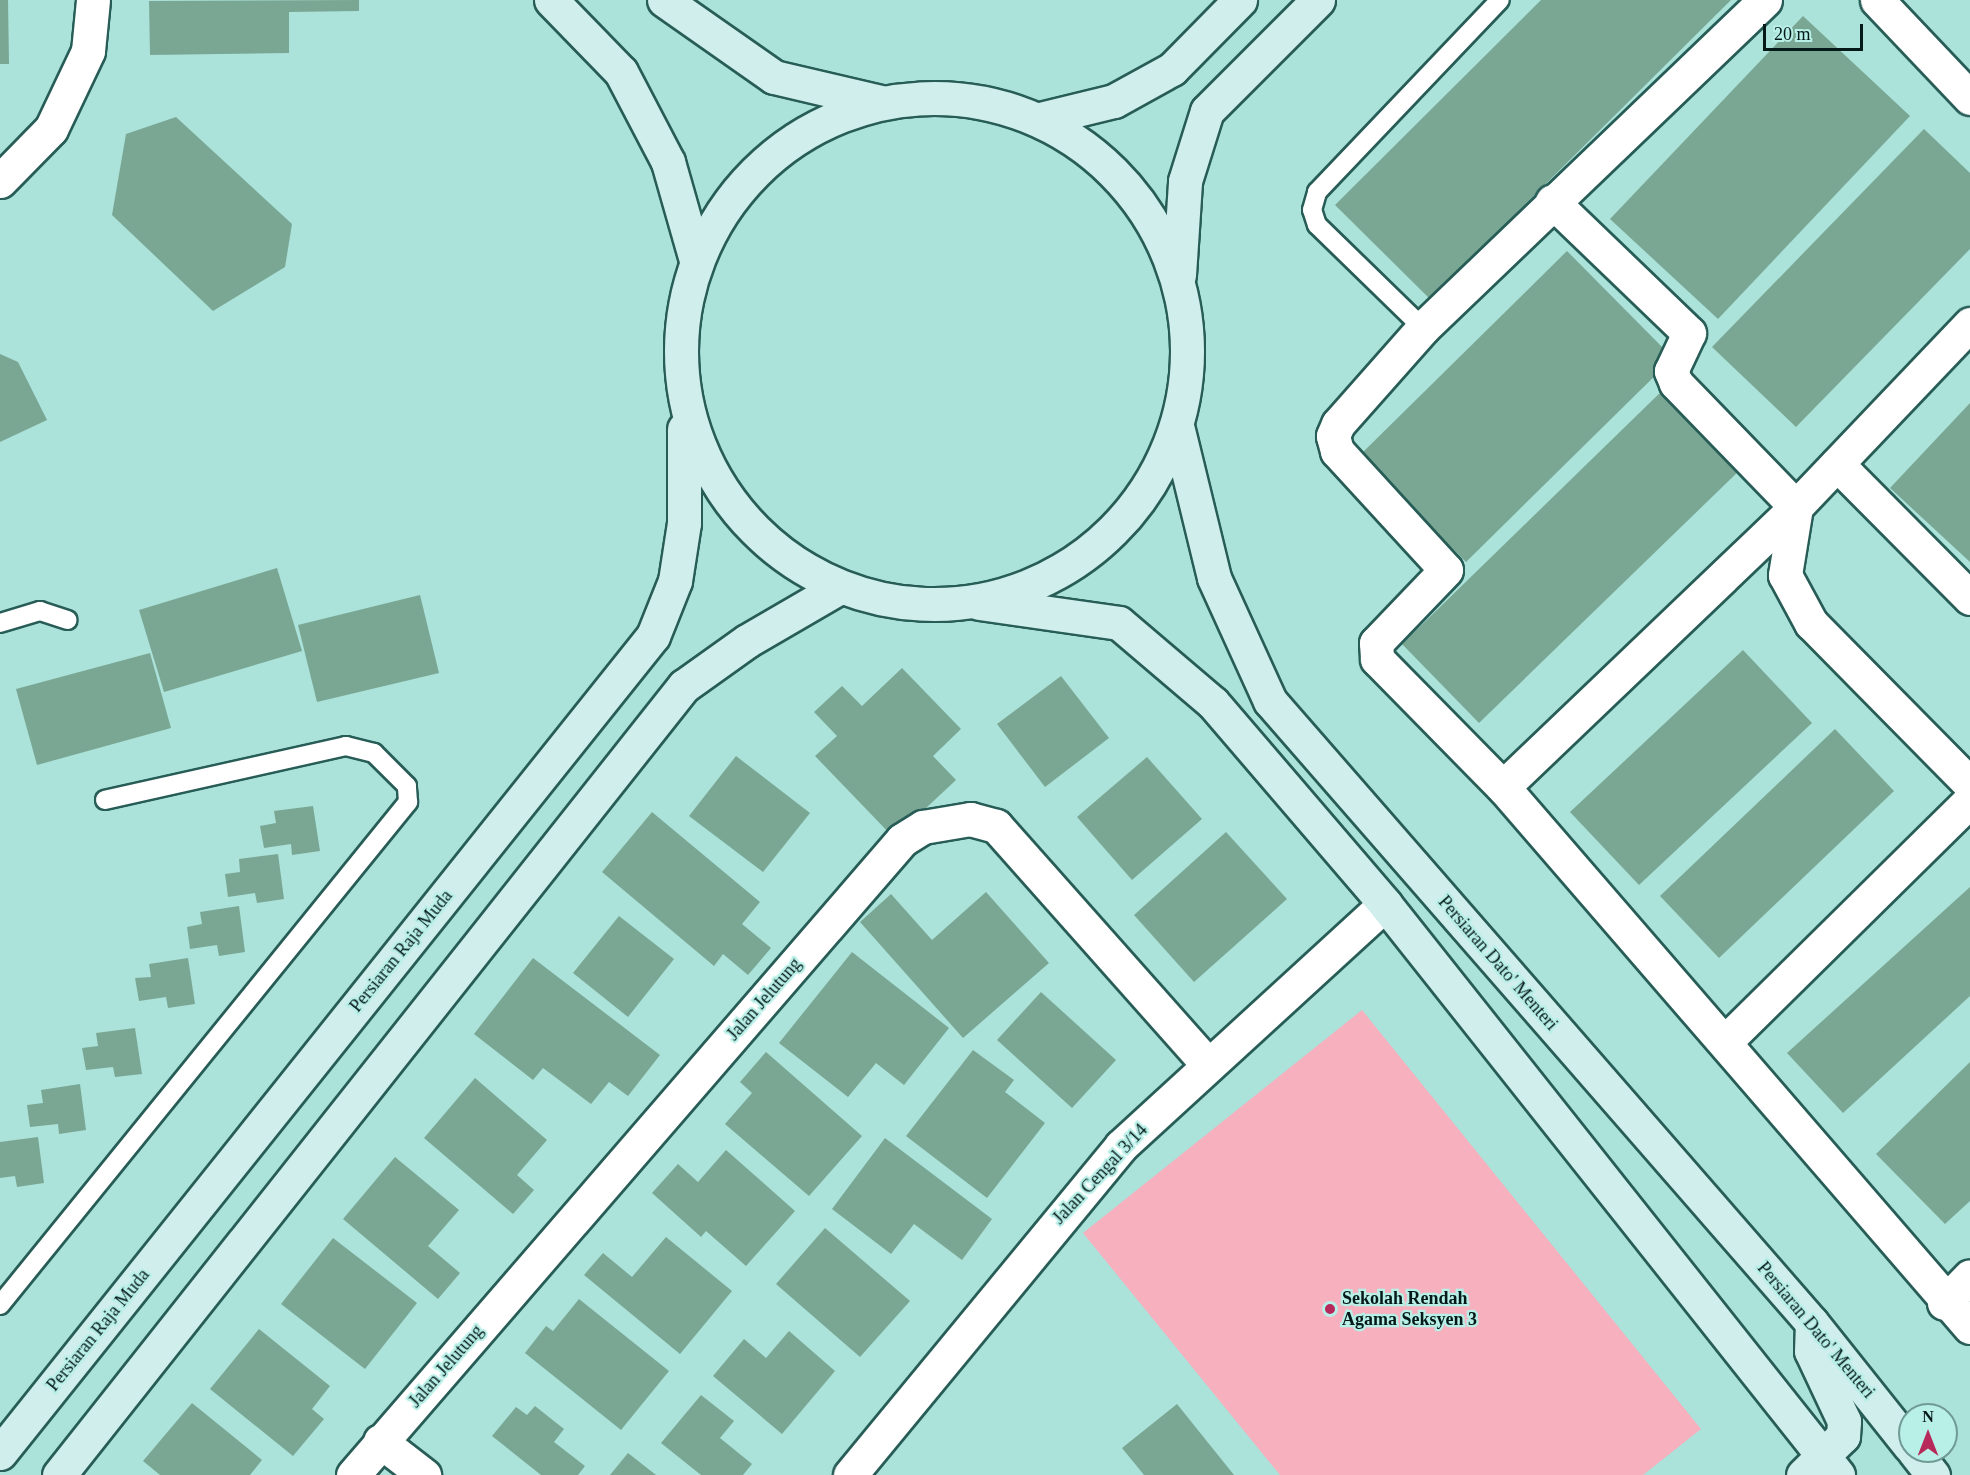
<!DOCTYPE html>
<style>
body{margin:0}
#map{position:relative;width:1970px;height:1475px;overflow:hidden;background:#abe2da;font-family:"Times New Roman",serif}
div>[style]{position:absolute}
.green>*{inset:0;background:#f6b0be}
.building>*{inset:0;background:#7aa793}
.roads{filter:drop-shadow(2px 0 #285d57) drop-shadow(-2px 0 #285d57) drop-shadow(0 2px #285d57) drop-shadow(0 -2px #285d57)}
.lane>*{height:18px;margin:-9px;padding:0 9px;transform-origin:9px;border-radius:9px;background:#fff}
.street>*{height:33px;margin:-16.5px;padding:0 16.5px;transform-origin:16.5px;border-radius:16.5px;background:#fff}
.secondary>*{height:33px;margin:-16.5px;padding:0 16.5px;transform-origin:16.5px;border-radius:16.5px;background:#d0eeeb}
.secondary>.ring{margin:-16.5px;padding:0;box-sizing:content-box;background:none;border:33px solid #d0eeeb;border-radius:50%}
.dots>*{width:16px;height:16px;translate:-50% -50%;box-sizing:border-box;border:3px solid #b8efe7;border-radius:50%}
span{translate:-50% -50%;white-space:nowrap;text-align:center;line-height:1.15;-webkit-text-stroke:4.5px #b8efe7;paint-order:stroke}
.street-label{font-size:18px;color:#051a18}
.poi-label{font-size:18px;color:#051a18;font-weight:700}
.left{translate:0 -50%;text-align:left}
.north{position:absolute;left:1898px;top:1403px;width:60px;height:60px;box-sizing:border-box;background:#b8efe7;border:2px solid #709a94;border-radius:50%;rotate:0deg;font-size:16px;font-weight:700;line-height:24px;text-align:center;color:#051a18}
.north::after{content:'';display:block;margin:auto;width:21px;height:27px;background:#b7295a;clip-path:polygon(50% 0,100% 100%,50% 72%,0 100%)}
.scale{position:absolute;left:1763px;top:24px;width:100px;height:27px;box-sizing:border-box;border:3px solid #051a18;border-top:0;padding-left:8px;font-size:18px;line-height:21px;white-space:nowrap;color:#051a18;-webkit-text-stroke:4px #b8efe7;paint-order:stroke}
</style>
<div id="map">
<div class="green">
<i style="clip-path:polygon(1362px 1010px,1701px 1429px,1643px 1475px,1280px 1475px,1083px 1233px)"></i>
</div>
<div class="building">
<i style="clip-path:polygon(0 0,8px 0,9px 64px,0 64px)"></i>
<i style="clip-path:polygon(359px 0,359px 11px,289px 12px,289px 53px,150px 55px,149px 1px)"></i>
<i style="clip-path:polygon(1541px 0,1731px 0,1430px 299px,1335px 205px)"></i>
<i style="clip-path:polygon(1803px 16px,1910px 116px,1718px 319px,1610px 219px)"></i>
<i style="clip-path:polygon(176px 117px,292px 224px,285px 267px,213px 311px,112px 215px,126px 134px)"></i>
<i style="clip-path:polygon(1924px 129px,1970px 173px,1970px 249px,1796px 427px,1712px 347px)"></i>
<i style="clip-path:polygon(1567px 251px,1673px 358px,1466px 562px,1359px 456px)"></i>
<i style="clip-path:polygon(0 354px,18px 362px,47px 420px,0 442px)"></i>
<i style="clip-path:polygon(1667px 386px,1745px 465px,1479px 723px,1402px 644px)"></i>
<i style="clip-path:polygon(1970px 403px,1970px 562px,1890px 488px)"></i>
<i style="clip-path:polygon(277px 568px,302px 651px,164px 692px,139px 610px)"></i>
<i style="clip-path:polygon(420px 595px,439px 673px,317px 702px,298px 625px)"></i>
<i style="clip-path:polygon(1743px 650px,1812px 723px,1639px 885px,1570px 812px)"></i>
<i style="clip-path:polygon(150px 653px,171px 728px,37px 765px,16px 689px)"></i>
<i style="clip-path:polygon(902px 668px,961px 729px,933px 756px,956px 780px,894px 838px,815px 756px,837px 736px,814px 712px,842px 686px,862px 706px)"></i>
<i style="clip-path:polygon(1061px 676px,1109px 738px,1045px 787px,997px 724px)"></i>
<i style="clip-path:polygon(1835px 729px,1894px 791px,1719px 958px,1660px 896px)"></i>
<i style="clip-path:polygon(736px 756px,810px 813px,763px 872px,689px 816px)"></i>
<i style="clip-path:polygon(1147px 757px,1202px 819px,1132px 880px,1077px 817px)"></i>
<i style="clip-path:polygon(313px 806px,320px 851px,292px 855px,291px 844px,264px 848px,260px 826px,276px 823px,274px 811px)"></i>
<i style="clip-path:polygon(652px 812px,760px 902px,742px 924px,771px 948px,748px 975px,723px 954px,714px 966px,602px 872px)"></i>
<i style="clip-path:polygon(1226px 832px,1287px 899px,1194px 982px,1134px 915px)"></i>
<i style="clip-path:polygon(278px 854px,284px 899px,257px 903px,255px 893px,228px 897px,225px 874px,240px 872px,239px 859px)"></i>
<i style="clip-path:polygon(1970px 887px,1970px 996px,1843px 1113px,1787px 1053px)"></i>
<i style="clip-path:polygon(986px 892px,1049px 963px,963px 1038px,860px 922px,891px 894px,932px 940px)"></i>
<i style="clip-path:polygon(239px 906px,245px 952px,219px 956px,217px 945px,190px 949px,187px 927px,202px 924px,200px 912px)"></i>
<i style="clip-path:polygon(619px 916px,674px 959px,628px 1017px,573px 973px)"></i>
<i style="clip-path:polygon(852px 952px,949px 1028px,904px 1085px,876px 1063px,848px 1097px,779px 1043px)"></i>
<i style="clip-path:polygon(188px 958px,195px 1004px,168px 1008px,166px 997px,139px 1001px,135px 978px,151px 977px,149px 964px)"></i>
<i style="clip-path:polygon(533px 958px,660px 1055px,628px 1096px,609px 1082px,591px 1104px,543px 1068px,533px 1080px,474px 1034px)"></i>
<i style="clip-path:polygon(1041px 992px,1116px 1060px,1072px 1108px,997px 1040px)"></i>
<i style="clip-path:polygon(135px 1028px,142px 1074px,115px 1077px,113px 1067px,86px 1070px,82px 1048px,98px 1046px,96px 1033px)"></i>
<i style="clip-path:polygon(973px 1050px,1014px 1080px,1005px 1092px,1045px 1123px,987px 1198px,906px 1136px)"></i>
<i style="clip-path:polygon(766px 1052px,862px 1136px,809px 1196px,725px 1124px,752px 1093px,740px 1082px)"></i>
<i style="clip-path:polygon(1970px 1062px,1970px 1201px,1945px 1224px,1876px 1154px)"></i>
<i style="clip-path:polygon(475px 1078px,547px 1140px,517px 1175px,534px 1190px,513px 1214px,424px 1138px)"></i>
<i style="clip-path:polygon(80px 1084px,86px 1130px,59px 1134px,58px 1124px,30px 1127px,27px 1105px,43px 1103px,41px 1090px)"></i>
<i style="clip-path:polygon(38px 1137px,44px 1183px,17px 1187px,15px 1176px,0 1178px,0 1142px)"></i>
<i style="clip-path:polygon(885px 1138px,992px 1219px,962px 1260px,914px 1224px,891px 1254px,832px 1209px)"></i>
<i style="clip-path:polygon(726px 1150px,795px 1211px,746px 1266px,706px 1231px,701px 1237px,652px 1193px,678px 1164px,698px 1182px)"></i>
<i style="clip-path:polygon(395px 1157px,459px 1210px,428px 1246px,460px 1273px,438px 1299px,343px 1219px)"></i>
<i style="clip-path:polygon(825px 1228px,910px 1301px,860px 1357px,776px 1284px)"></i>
<i style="clip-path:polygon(666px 1237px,732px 1291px,680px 1354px,584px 1275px,603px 1253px,632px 1277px)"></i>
<i style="clip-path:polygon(333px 1238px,417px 1303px,365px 1369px,281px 1304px)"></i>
<i style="clip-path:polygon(579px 1299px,669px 1371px,621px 1430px,525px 1353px,546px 1326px,553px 1331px)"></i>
<i style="clip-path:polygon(259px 1329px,330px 1386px,312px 1409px,324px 1419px,293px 1456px,210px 1389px)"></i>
<i style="clip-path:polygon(789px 1331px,835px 1371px,782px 1434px,713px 1376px,744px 1339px,766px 1358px)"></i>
<i style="clip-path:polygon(701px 1395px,734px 1421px,720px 1438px,752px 1464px,743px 1475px,701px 1475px,661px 1443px)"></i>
<i style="clip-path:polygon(192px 1403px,262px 1460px,250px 1475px,160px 1475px,143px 1461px)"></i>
<i style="clip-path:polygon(1177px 1404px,1234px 1475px,1144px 1475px,1122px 1448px)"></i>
<i style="clip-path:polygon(535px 1406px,564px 1429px,554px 1442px,585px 1466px,578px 1475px,541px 1475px,492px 1436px,516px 1407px,527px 1415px)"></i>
<i style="clip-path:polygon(628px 1453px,656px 1475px,610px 1475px)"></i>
</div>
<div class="roads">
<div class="lane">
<i style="left:1423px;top:328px;width:148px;rotate:-135.8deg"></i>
<i style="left:1317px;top:225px;width:16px;rotate:-108deg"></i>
<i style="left:1312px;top:210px;width:19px;rotate:-74deg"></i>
<i style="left:1317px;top:192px;width:265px;rotate:-46.4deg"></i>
<i style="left:0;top:623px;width:42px;rotate:-16.7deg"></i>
<i style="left:40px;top:611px;width:29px;rotate:18deg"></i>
<i style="left:0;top:1305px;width:648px;rotate:-50.95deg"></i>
<i style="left:408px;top:802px;width:16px;rotate:-94deg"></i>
<i style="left:407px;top:786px;width:47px;rotate:-135deg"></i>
<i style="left:374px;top:753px;width:29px;rotate:-166deg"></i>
<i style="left:346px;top:746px;width:247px;rotate:167.4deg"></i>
</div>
<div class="street">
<i style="left:1765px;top:0;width:474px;rotate:136.2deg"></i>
<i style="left:1423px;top:328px;width:128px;rotate:131.5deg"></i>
<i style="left:1338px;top:424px;width:13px;rotate:113deg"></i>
<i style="left:1333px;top:436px;width:16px;rotate:75deg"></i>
<i style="left:1337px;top:451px;width:161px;rotate:47.5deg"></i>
<i style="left:1446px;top:570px;width:101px;rotate:133.8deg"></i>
<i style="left:1376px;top:643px;width:16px;rotate:86deg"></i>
<i style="left:1377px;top:659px;width:180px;rotate:45.5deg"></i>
<i style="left:1503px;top:787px;width:714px;rotate:49.15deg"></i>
<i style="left:1877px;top:0;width:135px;rotate:46.5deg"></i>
<i style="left:0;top:181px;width:73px;rotate:-45.6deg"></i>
<i style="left:51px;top:129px;width:86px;rotate:-64.6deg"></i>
<i style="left:88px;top:51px;width:51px;rotate:-84.4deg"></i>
<i style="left:1970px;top:324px;width:253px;rotate:133.6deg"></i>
<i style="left:1796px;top:507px;width:69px;rotate:99.2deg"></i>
<i style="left:1785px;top:575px;width:55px;rotate:61.6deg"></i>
<i style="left:1811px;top:623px;width:226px;rotate:45.4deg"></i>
<i style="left:1837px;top:464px;width:189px;rotate:45.2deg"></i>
<i style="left:1503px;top:787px;width:405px;rotate:-43.7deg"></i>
<i style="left:1796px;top:507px;width:173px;rotate:-134.1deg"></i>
<i style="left:1676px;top:383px;width:13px;rotate:-113deg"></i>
<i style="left:1671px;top:371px;width:42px;rotate:-64.7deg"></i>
<i style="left:1689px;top:333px;width:190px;rotate:-136.1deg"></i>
<i style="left:1727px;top:1040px;width:342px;rotate:-44.6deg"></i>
<i style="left:1944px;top:1303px;width:37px;rotate:-46deg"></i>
<i style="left:380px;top:1441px;width:56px;rotate:37.7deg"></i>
<i style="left:353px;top:1475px;width:839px;rotate:-49.15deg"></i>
<i style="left:902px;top:840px;width:25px;rotate:-32deg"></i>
<i style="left:923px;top:827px;width:48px;rotate:-9.7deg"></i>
<i style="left:970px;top:819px;width:27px;rotate:15deg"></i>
<i style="left:996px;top:826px;width:319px;rotate:48.4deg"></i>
<i style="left:850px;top:1475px;width:426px;rotate:-50.5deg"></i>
<i style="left:1121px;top:1146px;width:358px;rotate:-42.5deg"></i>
</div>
<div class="secondary">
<i style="left:551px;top:0;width:100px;rotate:45.8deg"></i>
<i style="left:621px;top:72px;width:102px;rotate:62.4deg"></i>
<i style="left:668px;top:162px;width:99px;rotate:74.1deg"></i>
<i style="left:664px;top:0;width:134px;rotate:35deg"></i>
<i style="left:774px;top:77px;width:110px;rotate:13.2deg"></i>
<i class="ring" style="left:681px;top:98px;width:473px;height:473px"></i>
<i style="left:1040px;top:119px;width:76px;rotate:-13.7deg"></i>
<i style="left:1114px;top:101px;width:66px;rotate:-28.9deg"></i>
<i style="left:1172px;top:69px;width:97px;rotate:-45.4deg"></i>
<i style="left:1179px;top:275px;width:94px;rotate:-86.3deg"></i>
<i style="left:1185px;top:181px;width:73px;rotate:-72.6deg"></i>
<i style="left:1207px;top:111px;width:157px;rotate:-45deg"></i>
<i style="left:1178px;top:430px;width:152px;rotate:76.3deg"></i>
<i style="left:1214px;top:578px;width:135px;rotate:65.5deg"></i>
<i style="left:1270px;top:701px;width:825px;rotate:48.93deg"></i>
<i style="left:1812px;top:1323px;width:157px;rotate:51.5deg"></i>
<i style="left:979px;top:603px;width:141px;rotate:8.1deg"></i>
<i style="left:1119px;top:623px;width:123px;rotate:40.4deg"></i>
<i style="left:1213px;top:703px;width:265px;rotate:49.4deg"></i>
<i style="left:1385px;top:904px;width:729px;rotate:51.57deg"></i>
<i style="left:1914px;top:1451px;width:31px;rotate:52deg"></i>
<i style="left:0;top:1453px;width:1046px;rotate:-51.37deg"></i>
<i style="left:653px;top:636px;width:59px;rotate:-68.2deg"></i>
<i style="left:675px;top:581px;width:59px;rotate:-81.2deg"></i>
<i style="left:684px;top:523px;width:94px;rotate:-90deg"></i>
<i style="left:59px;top:1475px;width:1007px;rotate:-51.62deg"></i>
<i style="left:684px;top:686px;width:77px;rotate:-35.5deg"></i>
<i style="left:747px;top:641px;width:105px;rotate:-30.2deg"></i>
<i style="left:1803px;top:1475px;width:56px;rotate:-44.3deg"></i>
<i style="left:1843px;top:1436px;width:15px;rotate:-86deg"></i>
<i style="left:1844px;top:1421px;width:77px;rotate:-115.2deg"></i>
<i style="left:1811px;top:1351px;width:26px;rotate:-88deg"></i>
</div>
</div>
<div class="dots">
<i style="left:1330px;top:1309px;background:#b7295a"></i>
</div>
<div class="street-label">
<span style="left:401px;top:951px;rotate:-51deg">Persiaran Raja Muda</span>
<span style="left:1498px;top:963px;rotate:49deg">Persiaran Dato' Menteri</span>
<span style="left:764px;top:999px;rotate:-49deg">Jalan Jelutung</span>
<span style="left:1100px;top:1174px;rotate:-47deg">Jalan Cengal 3/14</span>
<span style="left:98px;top:1330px;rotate:-51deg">Persiaran Raja Muda</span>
<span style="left:1816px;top:1330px;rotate:50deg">Persiaran Dato' Menteri</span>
<span style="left:446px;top:1366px;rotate:-49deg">Jalan Jelutung</span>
</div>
<div class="poi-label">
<span class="left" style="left:1342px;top:1309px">Sekolah Rendah<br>Agama Seksyen 3</span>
</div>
<div class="north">N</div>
<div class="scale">20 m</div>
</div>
